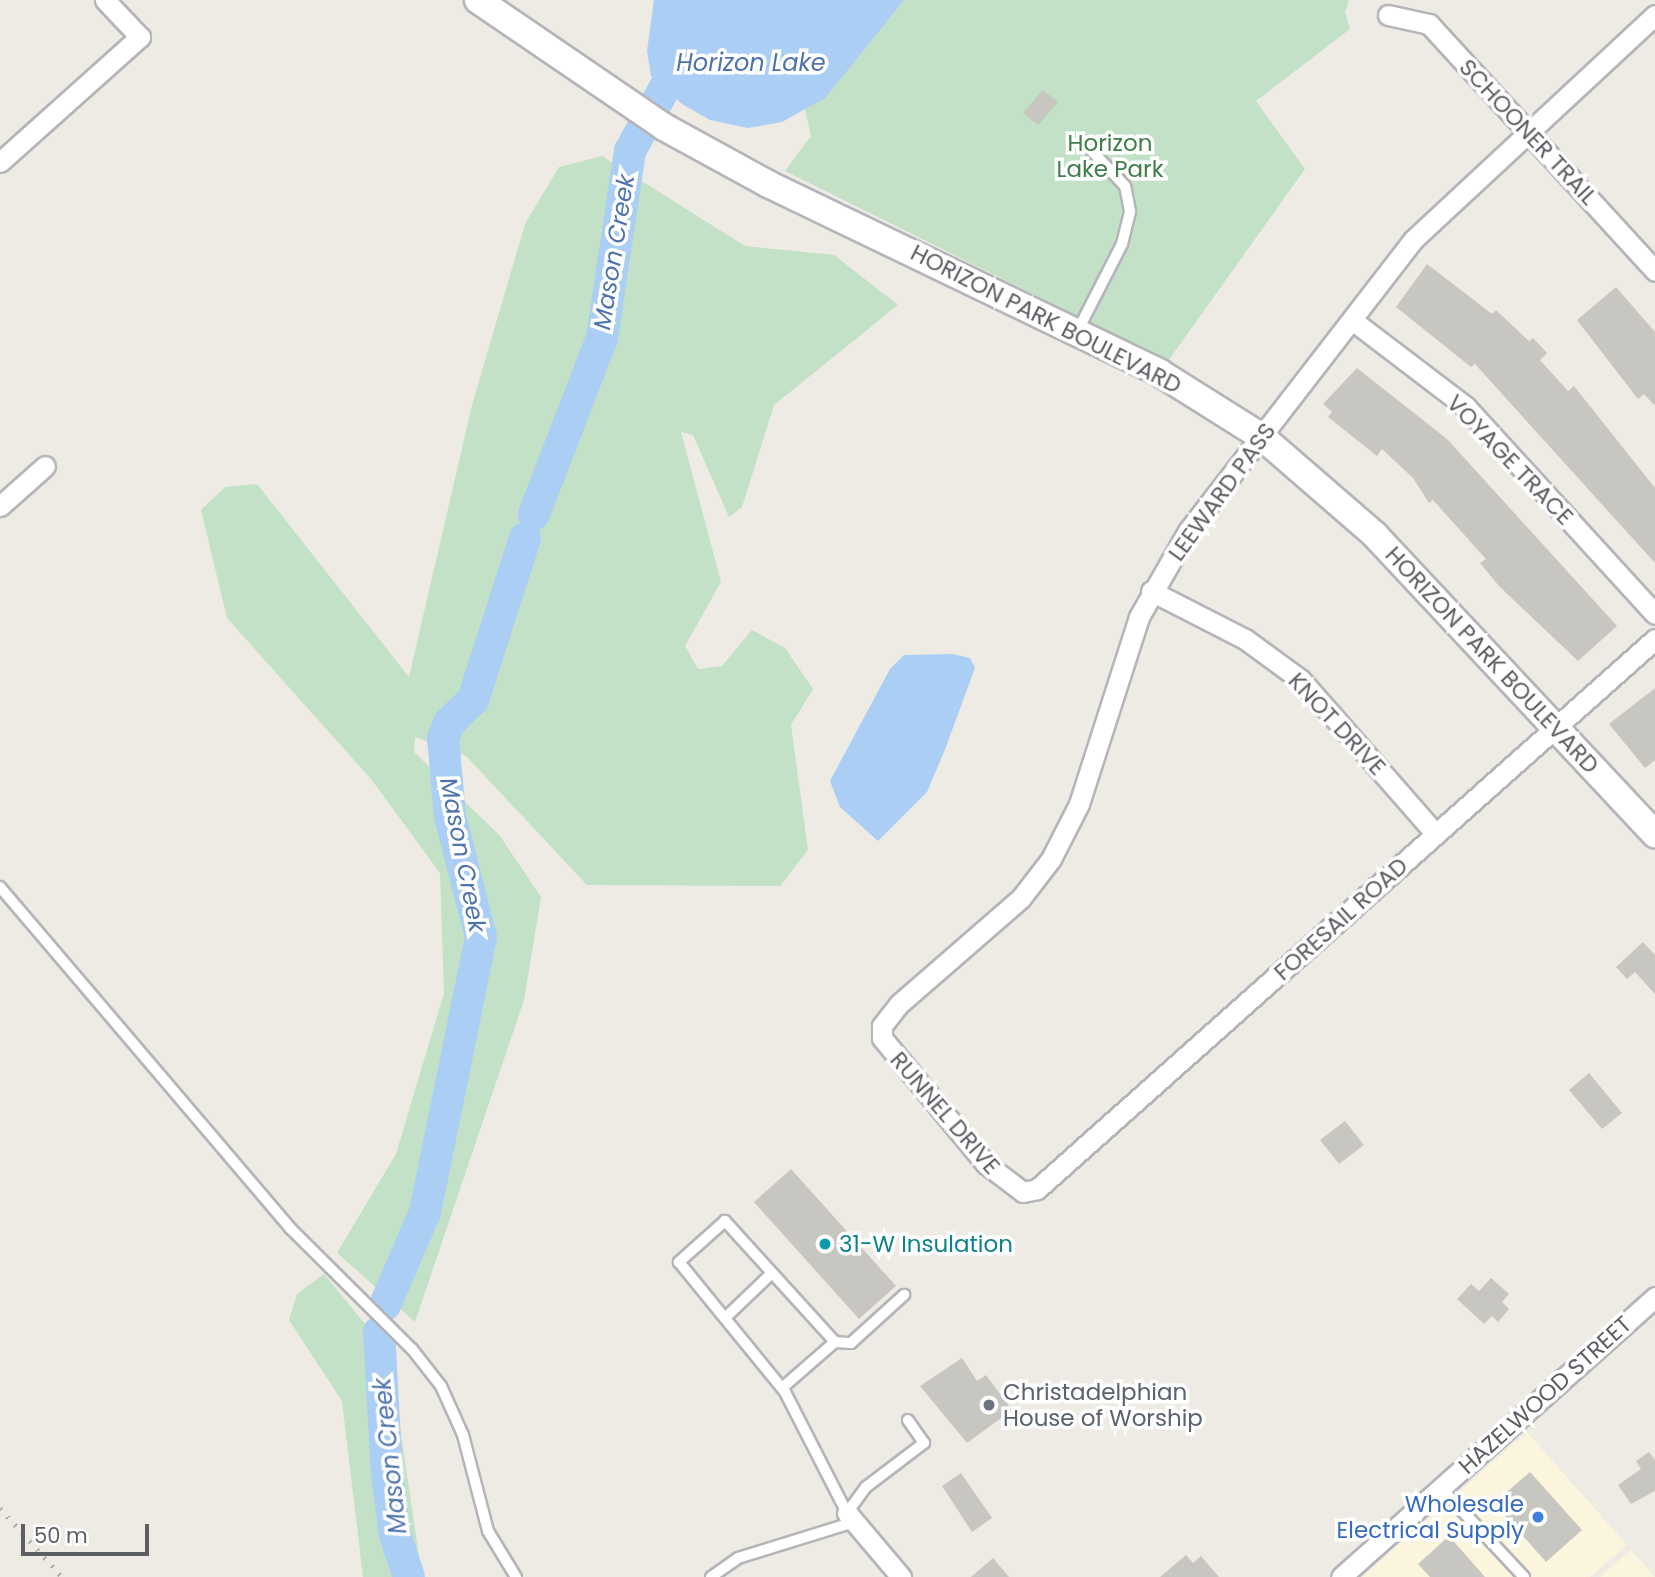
<!DOCTYPE html>
<style>
body{margin:0}
#map{position:relative;width:1655px;height:1577px;overflow:hidden;background:#edebe4;font-family:Poppins,sans-serif}
div>[style]{position:absolute}
.commercial>*{inset:0;background:#faf5dc}
.green>*{inset:0;background:#c3e1c6}
.water>*{inset:0;background:#abcef5}
.river>*{height:32px;margin:-16px;padding:0 16px;transform-origin:16px;border-radius:16px;background:#abcef5}
.building>*{inset:0;background:#c8c6c0}
.roads{filter:drop-shadow(2px 0 #b4b5b9) drop-shadow(-2px 0 #b4b5b9) drop-shadow(0 2px #b4b5b9) drop-shadow(0 -2px #b4b5b9)}
.lane>*{height:10px;margin:-5px;padding:0 5px;transform-origin:5px;border-radius:5px;background:#fff}
.street>*{height:19px;margin:-9.5px;padding:0 9.5px;transform-origin:9.5px;border-radius:9.5px;background:#fff}
.secondary>*{height:26px;margin:-13px;padding:0 13px;transform-origin:13px;border-radius:13px;background:#fff}
.rail>*{height:5px;margin-top:-2.5px;transform-origin:0;background:repeating-linear-gradient(90deg,#b2b2b3 0 2px,transparent 0 11px)}
.dots>*{width:19px;height:19px;translate:-50% -50%;box-sizing:border-box;border:4px solid #fff;border-radius:50%}
span{translate:-50% -50%;white-space:nowrap;text-align:center;line-height:1.15;-webkit-text-stroke:7px #fff;paint-order:stroke}
.street-label{font-size:23px;color:#5c5e63}
.park-label{font-size:23px;color:#3e7f48}
.culture-label{font-size:23px;color:#0d838f}
.left{translate:0 -50%;text-align:left}
.worship-label{font-size:23px;color:#5b616d}
.shop-label{font-size:23px;color:#366cbe}
.right{translate:-100% -50%;text-align:right}
.water-label{font-size:24px;color:#4e73ad;font-style:italic}
.scale{position:absolute;left:21px;top:1524px;width:128px;height:32px;box-sizing:border-box;border:4px solid #5c5e63;border-top:0;padding-left:9px;font-size:21px;line-height:24px;white-space:nowrap;color:#5c5e63;-webkit-text-stroke:5px #fff;paint-order:stroke}
</style>
<div id="map">
<div class="commercial">
<i style="clip-path:polygon(1527px 1432px,1627px 1545px,1590px 1577px,1362px 1577px)"></i>
<i style="clip-path:polygon(1631px 1550px,1655px 1577px,1600px 1577px)"></i>
</div>
<div class="green">
<i style="clip-path:polygon(853px 0,1349px 0,1345px 12px,1350px 29px,1256px 101px,1305px 169px,1168px 361px,785px 171px,811px 136px,799px 85px)"></i>
<i style="clip-path:polygon(602px 156px,745px 246px,834px 255px,898px 305px,774px 405px,742px 507px,729px 517px,693px 435px,681px 432px,721px 582px,685px 646px,698px 669px,722px 666px,752px 630px,785px 648px,813px 689px,791px 725px,808px 850px,780px 886px,587px 885px,466px 756px,415px 737px,414px 752px,500px 836px,541px 897px,524px 1000px,415px 1322px,337px 1253px,396px 1154px,444px 993px,440px 873px,371px 779px,227px 618px,201px 510px,225px 487px,257px 484px,409px 677px,472px 405px,525px 224px,559px 167px)"></i>
<i style="clip-path:polygon(324px 1274px,389px 1353px,422px 1577px,363px 1577px,342px 1401px,289px 1320px,297px 1294px)"></i>
</div>
<div class="water">
<i style="clip-path:polygon(654px 0,904px 0,825px 98px,782px 122px,748px 128px,710px 120px,682px 104px,651px 76px,647px 51px)"></i>
<i style="clip-path:polygon(953px 654px,970px 658px,975px 668px,944px 752px,927px 792px,878px 841px,840px 807px,830px 781px,890px 669px,904px 655px)"></i>
</div>
<div class="river">
<i style="left:534px;top:514px;width:189px;rotate:-68.9deg"></i>
<i style="left:602px;top:338px;width:189px;rotate:-81.5deg"></i>
<i style="left:630px;top:151px;width:172px;rotate:-61.2deg"></i>
<i style="left:385px;top:1305px;width:101px;rotate:-66.7deg"></i>
<i style="left:425px;top:1212px;width:281px;rotate:-78.5deg"></i>
<i style="left:481px;top:937px;width:125px;rotate:-104.4deg"></i>
<i style="left:450px;top:816px;width:78px;rotate:-95.1deg"></i>
<i style="left:443px;top:738px;width:16px;rotate:-68deg"></i>
<i style="left:449px;top:723px;width:33px;rotate:-44deg"></i>
<i style="left:473px;top:700px;width:170px;rotate:-72.2deg"></i>
<i style="left:379px;top:1332px;width:141px;rotate:86.8deg"></i>
<i style="left:387px;top:1473px;width:63px;rotate:82.6deg"></i>
<i style="left:395px;top:1535px;width:44px;rotate:71.6deg"></i>
</div>
<div class="building">
<i style="clip-path:polygon(1043px 90px,1058px 102px,1038px 125px,1023px 113px)"></i>
<i style="clip-path:polygon(1427px 264px,1492px 314px,1496px 310px,1529px 341px,1533px 338px,1547px 353px,1540px 360px,1568px 391px,1574px 386px,1655px 488px,1655px 563px,1475px 364px,1471px 367px,1396px 307px)"></i>
<i style="clip-path:polygon(1616px 287px,1655px 332px,1655px 406px,1644px 394px,1638px 399px,1577px 320px)"></i>
<i style="clip-path:polygon(1357px 368px,1447px 439px,1617px 626px,1578px 661px,1499px 586px,1480px 563px,1486px 559px,1433px 500px,1429px 503px,1413px 478px,1382px 449px,1377px 456px,1328px 417px,1332px 412px,1323px 404px)"></i>
<i style="clip-path:polygon(1655px 688px,1655px 760px,1645px 768px,1609px 724px)"></i>
<i style="clip-path:polygon(1643px 942px,1655px 955px,1655px 994px,1635px 972px,1627px 979px,1616px 967px)"></i>
<i style="clip-path:polygon(1589px 1073px,1622px 1113px,1602px 1129px,1569px 1090px)"></i>
<i style="clip-path:polygon(1345px 1121px,1364px 1145px,1339px 1164px,1320px 1140px)"></i>
<i style="clip-path:polygon(791px 1169px,896px 1286px,859px 1319px,754px 1202px)"></i>
<i style="clip-path:polygon(1491px 1278px,1509px 1294px,1502px 1302px,1509px 1309px,1498px 1322px,1492px 1316px,1484px 1324px,1457px 1299px,1471px 1284px,1479px 1291px)"></i>
<i style="clip-path:polygon(962px 1358px,977px 1381px,986px 1375px,1012px 1410px,967px 1443px,920px 1386px)"></i>
<i style="clip-path:polygon(1649px 1452px,1655px 1460px,1655px 1491px,1631px 1504px,1618px 1485px,1641px 1469px,1636px 1461px)"></i>
<i style="clip-path:polygon(1530px 1472px,1582px 1530px,1546px 1562px,1494px 1503px)"></i>
<i style="clip-path:polygon(961px 1473px,992px 1518px,972px 1532px,942px 1486px)"></i>
<i style="clip-path:polygon(1449px 1536px,1485px 1577px,1430px 1577px,1418px 1564px)"></i>
<i style="clip-path:polygon(1186px 1555px,1193px 1563px,1201px 1556px,1219px 1577px,1160px 1577px)"></i>
<i style="clip-path:polygon(993px 1558px,1009px 1577px,971px 1577px)"></i>
</div>
<div class="roads">
<div class="lane">
<i style="left:1078px;top:330px;width:97px;rotate:-62.9deg"></i>
<i style="left:1122px;top:244px;width:34px;rotate:-76deg"></i>
<i style="left:1130px;top:211px;width:25px;rotate:-101deg"></i>
<i style="left:1125px;top:186px;width:50px;rotate:-133.4deg"></i>
<i style="left:0;top:887px;width:448px;rotate:49.6deg"></i>
<i style="left:290px;top:1228px;width:172px;rotate:44.8deg"></i>
<i style="left:412px;top:1349px;width:47px;rotate:51.9deg"></i>
<i style="left:441px;top:1386px;width:54px;rotate:65.8deg"></i>
<i style="left:463px;top:1435px;width:99px;rotate:75.4deg"></i>
<i style="left:488px;top:1531px;width:54px;rotate:58.7deg"></i>
<i style="left:726px;top:1317px;width:62px;rotate:-43.7deg"></i>
<i style="left:835px;top:1342px;width:16px;rotate:4deg"></i>
<i style="left:851px;top:1343px;width:72px;rotate:-42.2deg"></i>
<i style="left:782px;top:1388px;width:70px;rotate:-41deg"></i>
<i style="left:835px;top:1342px;width:164px;rotate:-132.3deg"></i>
<i style="left:725px;top:1221px;width:62px;rotate:138.3deg"></i>
<i style="left:679px;top:1262px;width:168px;rotate:50.8deg"></i>
<i style="left:785px;top:1392px;width:136px;rotate:62.9deg"></i>
<i style="left:847px;top:1513px;width:32px;rotate:-54deg"></i>
<i style="left:866px;top:1487px;width:73px;rotate:-37.2deg"></i>
<i style="left:924px;top:1443px;width:28px;rotate:-125deg"></i>
<i style="left:1441px;top:1488px;width:122px;rotate:47deg"></i>
<i style="left:711px;top:1577px;width:33px;rotate:-35deg"></i>
<i style="left:738px;top:1558px;width:121px;rotate:-17.2deg"></i>
</div>
<div class="street">
<i style="left:1388px;top:15px;width:42px;rotate:12.4deg"></i>
<i style="left:1429px;top:24px;width:335px;rotate:47.5deg"></i>
<i style="left:1655px;top:15px;width:330px;rotate:137.1deg"></i>
<i style="left:1413px;top:240px;width:368px;rotate:127.7deg"></i>
<i style="left:1188px;top:531px;width:99px;rotate:119.7deg"></i>
<i style="left:1139px;top:617px;width:196px;rotate:107.8deg"></i>
<i style="left:1079px;top:804px;width:62px;rotate:117deg"></i>
<i style="left:1051px;top:859px;width:49px;rotate:127.6deg"></i>
<i style="left:1021px;top:898px;width:162px;rotate:139deg"></i>
<i style="left:899px;top:1004px;width:28px;rotate:128deg"></i>
<i style="left:882px;top:1026px;width:12px;rotate:90deg"></i>
<i style="left:882px;top:1038px;width:163px;rotate:50.5deg"></i>
<i style="left:986px;top:1164px;width:46px;rotate:37.1deg"></i>
<i style="left:1023px;top:1192px;width:14px;rotate:-12deg"></i>
<i style="left:1037px;top:1189px;width:827px;rotate:-41.67deg"></i>
<i style="left:0;top:162px;width:188px;rotate:-41.8deg"></i>
<i style="left:140px;top:37px;width:51px;rotate:-133.4deg"></i>
<i style="left:1352px;top:320px;width:143px;rotate:37.3deg"></i>
<i style="left:1466px;top:407px;width:280px;rotate:47.6deg"></i>
<i style="left:0;top:506px;width:60px;rotate:-41.6deg"></i>
<i style="left:1151px;top:591px;width:106px;rotate:27.1deg"></i>
<i style="left:1245px;top:639px;width:69px;rotate:36.2deg"></i>
<i style="left:1301px;top:680px;width:203px;rotate:48.8deg"></i>
<i style="left:847px;top:1513px;width:84px;rotate:49.8deg"></i>
<i style="left:1341px;top:1577px;width:421px;rotate:-41.7deg"></i>
</div>
<div class="secondary">
<i style="left:478px;top:0;width:225px;rotate:34.3deg"></i>
<i style="left:664px;top:127px;width:119px;rotate:28.7deg"></i>
<i style="left:768px;top:184px;width:435px;rotate:25.7deg"></i>
<i style="left:1160px;top:373px;width:120px;rotate:32.1deg"></i>
<i style="left:1262px;top:437px;width:150px;rotate:40.9deg"></i>
<i style="left:1375px;top:535px;width:410px;rotate:46.9deg"></i>
</div>
</div>
<div class="rail">
<i style="left:0;top:1508px;width:93px;rotate:48.1deg"></i>
</div>
<div class="dots">
<i style="left:825px;top:1244px;background:#0f9aa8"></i>
<i style="left:989px;top:1405px;background:#6b7280"></i>
<i style="left:1538px;top:1517px;background:#3f7fe0"></i>
</div>
<div class="street-label">
<span style="left:1528px;top:132px;rotate:47deg">SCHOONER TRAIL</span>
<span style="left:1046px;top:319px;rotate:27deg">HORIZON PARK BOULEVARD</span>
<span style="left:1510px;top:460px;rotate:46deg">VOYAGE TRACE</span>
<span style="left:1222px;top:492px;rotate:-54deg">LEEWARD PASS</span>
<span style="left:1492px;top:660px;rotate:47deg">HORIZON PARK BOULEVARD</span>
<span style="left:1337px;top:724px;rotate:47deg">KNOT DRIVE</span>
<span style="left:1341px;top:919px;rotate:-42deg">FORESAIL ROAD</span>
<span style="left:945px;top:1113px;rotate:49deg">RUNNEL DRIVE</span>
<span style="left:1545px;top:1395px;rotate:-42deg">HAZELWOOD STREET</span>
</div>
<div class="park-label">
<span style="left:1110px;top:156px">Horizon<br>Lake Park</span>
</div>
<div class="culture-label">
<span class="left" style="left:839px;top:1244px">31-W Insulation</span>
</div>
<div class="worship-label">
<span class="left" style="left:1003px;top:1405px">Christadelphian<br>House of Worship</span>
</div>
<div class="shop-label">
<span class="right" style="left:1524px;top:1517px">Wholesale<br>Electrical Supply</span>
</div>
<div class="water-label">
<span style="left:751px;top:63px">Horizon Lake</span>
<span style="left:614px;top:252px;rotate:-81deg">Mason Creek</span>
<span style="left:463px;top:855px;rotate:79deg">Mason Creek</span>
<span style="left:390px;top:1456px;rotate:-96deg">Mason Creek</span>
</div>
<div class="scale">50 m</div>
</div>
